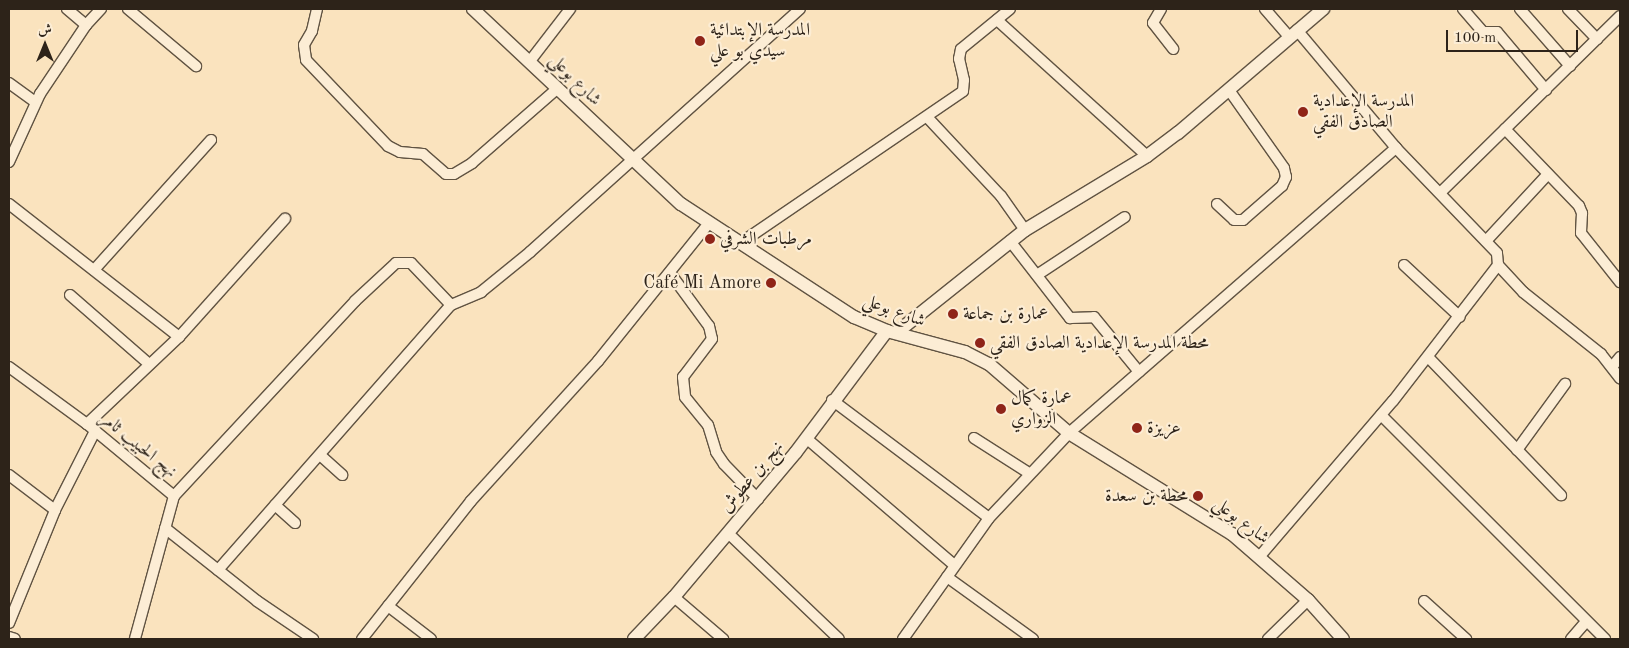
<!DOCTYPE html>
<meta charset="utf-8">
<style>
body{margin:0}
#map{position:relative;width:1629px;height:648px;overflow:hidden;background:#fae3be;font-family:"Old Standard TT",Amiri,serif}
div>[style]{position:absolute}
.roads{filter:drop-shadow(1px 0 #605342) drop-shadow(-1px 0 #605342) drop-shadow(0 1px #605342) drop-shadow(0 -1px #605342)}
.minor>*{height:10px;margin:-5px;padding:0 5px;transform-origin:5px;border-radius:5px;background:#fcedd5}
.tertiary>*{height:12px;margin:-6px;padding:0 6px;transform-origin:6px;border-radius:6px;background:#fcedd5}
.dots>*{width:14px;height:14px;translate:-50% -50%;box-sizing:border-box;border:2px solid #fcedd5;border-radius:50%}
span{translate:-50% -50%;white-space:nowrap;text-align:center;line-height:1.15;-webkit-text-stroke:4.5px #fcedd5;paint-order:stroke}
.poi-label{font-size:18px;color:#2d2319}
.left{translate:0 -50%;text-align:left}
.right{translate:-100% -50%;text-align:right}
.street-label{font-size:18px;color:#2d2319}
.frame{position:absolute;inset:0;border:10px solid #2d2319;pointer-events:none}
.north{position:absolute;left:20px;top:20px;width:50px;height:50px;-webkit-text-stroke:4px #fcedd5;paint-order:stroke;rotate:0deg;font-size:14px;font-weight:700;line-height:20px;text-align:center;color:#2d2319}
.north::after{content:'';display:block;margin:auto;width:18px;height:22px;background:#2d2319;clip-path:polygon(50% 0,100% 100%,50% 72%,0 100%)}
.scale{position:absolute;left:1446px;top:30px;width:132px;height:22px;box-sizing:border-box;border:2px solid #2d2319;border-top:0;padding-left:6px;font-size:15px;line-height:18px;white-space:nowrap;color:#2d2319;-webkit-text-stroke:4px #fcedd5;paint-order:stroke}
</style>
<div id="map">
<div class="roads">
<div class="minor">
<i style="left:67px;top:9px;width:25px;rotate:40deg"></i>
<i style="left:128px;top:9px;width:89px;rotate:40deg"></i>
<i style="left:317px;top:9px;width:23px;rotate:103deg"></i>
<i style="left:312px;top:31px;width:16px;rotate:120deg"></i>
<i style="left:304px;top:45px;width:15px;rotate:82deg"></i>
<i style="left:306px;top:60px;width:119px;rotate:46.4deg"></i>
<i style="left:388px;top:146px;width:13px;rotate:27deg"></i>
<i style="left:400px;top:152px;width:23px;rotate:5deg"></i>
<i style="left:423px;top:154px;width:30px;rotate:41deg"></i>
<i style="left:446px;top:174px;width:8px"></i>
<i style="left:454px;top:174px;width:21px;rotate:-31deg"></i>
<i style="left:472px;top:163px;width:114px;rotate:-41.1deg"></i>
<i style="left:1161px;top:9px;width:16px;rotate:120deg"></i>
<i style="left:1153px;top:23px;width:33px;rotate:52deg"></i>
<i style="left:1265px;top:9px;width:37px;rotate:49deg"></i>
<i style="left:1463px;top:9px;width:30px;rotate:49deg"></i>
<i style="left:1483px;top:32px;width:14px"></i>
<i style="left:1497px;top:32px;width:76px;rotate:49.8deg"></i>
<i style="left:1520px;top:9px;width:76px;rotate:48.7deg"></i>
<i style="left:1568px;top:9px;width:42px;rotate:46deg"></i>
<i style="left:997px;top:20px;width:202px;rotate:42.2deg"></i>
<i style="left:530px;top:61px;width:66px;rotate:-52.4deg"></i>
<i style="left:9px;top:83px;width:32px;rotate:36deg"></i>
<i style="left:927px;top:117px;width:108px;rotate:46.9deg"></i>
<i style="left:1001px;top:196px;width:42px;rotate:54.8deg"></i>
<i style="left:1505px;top:129px;width:107px;rotate:46.1deg"></i>
<i style="left:1579px;top:206px;width:8px;rotate:67deg"></i>
<i style="left:1582px;top:213px;width:20px;rotate:93deg"></i>
<i style="left:1581px;top:233px;width:63px;rotate:51.5deg"></i>
<i style="left:9px;top:162px;width:75px;rotate:-65.5deg"></i>
<i style="left:40px;top:94px;width:83px;rotate:-56.3deg"></i>
<i style="left:86px;top:25px;width:22px;rotate:-47deg"></i>
<i style="left:1440px;top:193px;width:252px;rotate:-44.5deg"></i>
<i style="left:9px;top:204px;width:216px;rotate:38deg"></i>
<i style="left:1217px;top:204px;width:23px;rotate:43deg"></i>
<i style="left:1234px;top:220px;width:9px"></i>
<i style="left:1243px;top:220px;width:52px;rotate:-41.1deg"></i>
<i style="left:1282px;top:186px;width:10px;rotate:-66deg"></i>
<i style="left:1286px;top:177px;width:9px;rotate:-103deg"></i>
<i style="left:1284px;top:168px;width:95px;rotate:-125.2deg"></i>
<i style="left:1010px;top:241px;width:98px;rotate:52.1deg"></i>
<i style="left:1070px;top:318px;width:24px;rotate:-2deg"></i>
<i style="left:1094px;top:317px;width:71px;rotate:50.7deg"></i>
<i style="left:1486px;top:241px;width:91px;rotate:-47.2deg"></i>
<i style="left:739px;top:244px;width:271px;rotate:-34.3deg"></i>
<i style="left:963px;top:91px;width:11px;rotate:-85deg"></i>
<i style="left:964px;top:80px;width:22px;rotate:-103deg"></i>
<i style="left:959px;top:59px;width:10px;rotate:-79deg"></i>
<i style="left:961px;top:49px;width:63px;rotate:-39.2deg"></i>
<i style="left:1404px;top:265px;width:76px;rotate:42.9deg"></i>
<i style="left:1498px;top:265px;width:37px;rotate:47deg"></i>
<i style="left:1523px;top:292px;width:100px;rotate:38.5deg"></i>
<i style="left:1601px;top:354px;width:31px;rotate:52deg"></i>
<i style="left:94px;top:270px;width:175px;rotate:-48deg"></i>
<i style="left:670px;top:273px;width:66px;rotate:53.7deg"></i>
<i style="left:709px;top:326px;width:13px;rotate:77deg"></i>
<i style="left:712px;top:339px;width:48px;rotate:127.3deg"></i>
<i style="left:683px;top:377px;width:20px;rotate:84deg"></i>
<i style="left:685px;top:397px;width:36px;rotate:51deg"></i>
<i style="left:708px;top:425px;width:28px;rotate:73deg"></i>
<i style="left:716px;top:452px;width:14px;rotate:56deg"></i>
<i style="left:724px;top:464px;width:49px;rotate:45.8deg"></i>
<i style="left:1037px;top:275px;width:105px;rotate:-33.4deg"></i>
<i style="left:70px;top:295px;width:103px;rotate:41.1deg"></i>
<i style="left:1428px;top:357px;width:192px;rotate:46.1deg"></i>
<i style="left:9px;top:367px;width:97px;rotate:36.2deg"></i>
<i style="left:87px;top:424px;width:113px;rotate:39.6deg"></i>
<i style="left:174px;top:496px;width:148px;rotate:105.3deg"></i>
<i style="left:1612px;top:367px;width:13px;rotate:-51deg"></i>
<i style="left:832px;top:400px;width:196px;rotate:36.9deg"></i>
<i style="left:1381px;top:415px;width:317px;rotate:45deg"></i>
<i style="left:87px;top:424px;width:127px;rotate:-43.4deg"></i>
<i style="left:179px;top:337px;width:159px;rotate:-48.1deg"></i>
<i style="left:806px;top:438px;width:195px;rotate:40.6deg"></i>
<i style="left:974px;top:438px;width:65px;rotate:32.5deg"></i>
<i style="left:1517px;top:450px;width:82px;rotate:-54deg"></i>
<i style="left:320px;top:455px;width:30px;rotate:42deg"></i>
<i style="left:9px;top:475px;width:58px;rotate:37.3deg"></i>
<i style="left:174px;top:496px;width:266px;rotate:-47.1deg"></i>
<i style="left:355px;top:301px;width:56px;rotate:-42.8deg"></i>
<i style="left:396px;top:263px;width:15px"></i>
<i style="left:411px;top:263px;width:58px;rotate:46.4deg"></i>
<i style="left:275px;top:505px;width:27px;rotate:42deg"></i>
<i style="left:165px;top:528px;width:117px;rotate:38.4deg"></i>
<i style="left:257px;top:601px;width:68px;rotate:34.2deg"></i>
<i style="left:728px;top:533px;width:153px;rotate:43.7deg"></i>
<i style="left:1260px;top:556px;width:204px;rotate:-49.4deg"></i>
<i style="left:1393px;top:401px;width:172px;rotate:-52.3deg"></i>
<i style="left:1498px;top:265px;width:12px;rotate:-95deg"></i>
<i style="left:1497px;top:253px;width:146px;rotate:-133.9deg"></i>
<i style="left:218px;top:570px;width:353px;rotate:-48.7deg"></i>
<i style="left:451px;top:305px;width:33px;rotate:-23deg"></i>
<i style="left:481px;top:292px;width:63px;rotate:-39.2deg"></i>
<i style="left:530px;top:252px;width:363px;rotate:-42deg"></i>
<i style="left:947px;top:577px;width:106px;rotate:35.8deg"></i>
<i style="left:674px;top:597px;width:65px;rotate:40.6deg"></i>
<i style="left:1424px;top:601px;width:57px;rotate:42.1deg"></i>
<i style="left:388px;top:606px;width:54px;rotate:37.5deg"></i>
<i style="left:9px;top:623px;width:122px;rotate:-67.8deg"></i>
<i style="left:55px;top:510px;width:89px;rotate:-63.1deg"></i>
<i style="left:9px;top:637px;width:6px;rotate:18deg"></i>
<i style="left:362px;top:639px;width:176px;rotate:-51.7deg"></i>
<i style="left:471px;top:501px;width:189px;rotate:-47.8deg"></i>
<i style="left:598px;top:361px;width:176px;rotate:-51.2deg"></i>
<i style="left:903px;top:639px;width:148px;rotate:-54.6deg"></i>
<i style="left:989px;top:518px;width:117px;rotate:-46.7deg"></i>
<i style="left:1069px;top:433px;width:434px;rotate:-41.1deg"></i>
<i style="left:1396px;top:148px;width:154px;rotate:-130deg"></i>
<i style="left:1268px;top:639px;width:56px;rotate:-44.3deg"></i>
<i style="left:1571px;top:639px;width:23px;rotate:-49deg"></i>
</div>
<div class="tertiary">
<i style="left:473px;top:9px;width:285px;rotate:43.2deg"></i>
<i style="left:681px;top:204px;width:207px;rotate:33.2deg"></i>
<i style="left:854px;top:317px;width:36px;rotate:23deg"></i>
<i style="left:887px;top:331px;width:81px;rotate:15.1deg"></i>
<i style="left:965px;top:352px;width:27px;rotate:27deg"></i>
<i style="left:989px;top:364px;width:106px;rotate:40.8deg"></i>
<i style="left:1069px;top:433px;width:192px;rotate:31.8deg"></i>
<i style="left:1232px;top:534px;width:101px;rotate:41deg"></i>
<i style="left:1308px;top:600px;width:52px;rotate:48.1deg"></i>
<i style="left:896px;top:333px;width:165px;rotate:-38.6deg"></i>
<i style="left:1025px;top:230px;width:143px;rotate:-31.2deg"></i>
<i style="left:1147px;top:156px;width:39px;rotate:-37deg"></i>
<i style="left:1178px;top:133px;width:191px;rotate:-40.5deg"></i>
<i style="left:634px;top:639px;width:58px;rotate:-46.4deg"></i>
<i style="left:674px;top:597px;width:189px;rotate:-49.9deg"></i>
<i style="left:796px;top:452px;width:151px;rotate:-53.1deg"></i>
</div>
</div>
<div class="dots">
<i style="left:700px;top:41px;background:#8f2418"></i>
<i style="left:1303px;top:112px;background:#8f2418"></i>
<i style="left:710px;top:239px;background:#8f2418"></i>
<i style="left:771px;top:283px;background:#8f2418"></i>
<i style="left:953px;top:314px;background:#8f2418"></i>
<i style="left:980px;top:343px;background:#8f2418"></i>
<i style="left:1001px;top:409px;background:#8f2418"></i>
<i style="left:1137px;top:428px;background:#8f2418"></i>
<i style="left:1198px;top:496px;background:#8f2418"></i>
</div>
<div class="poi-label">
<span class="left" style="left:710px;top:41px">المدرسة الإبتدائية<br>سيدي بو علي</span>
<span class="left" style="left:1313px;top:112px">المدرسة الإعدادية<br>الصادق الفقي</span>
<span class="left" style="left:720px;top:239px">مرطبات الشرفي</span>
<span class="right" style="left:761px;top:283px">Café Mi Amore</span>
<span class="left" style="left:963px;top:314px">عمارة بن جماعة</span>
<span class="left" style="left:990px;top:343px">محطة المدرسة الإعدادية الصادق الفقي</span>
<span class="left" style="left:1011px;top:409px">عمارة كمال<br>الزواري</span>
<span class="left" style="left:1147px;top:428px">عزيزة</span>
<span class="right" style="left:1188px;top:496px">محطة بن سعدة</span>
</div>
<div class="street-label">
<span style="left:575px;top:80px;rotate:45deg">شارع بوعلي</span>
<span style="left:894px;top:311px;rotate:20deg">شارع بوعلي</span>
<span style="left:138px;top:445px;rotate:39deg">نهج الحبيب ثامر</span>
<span style="left:752px;top:477px;rotate:-50deg">نهج بن عطوش</span>
<span style="left:1241px;top:521px;rotate:37deg">شارع بوعلي</span>
</div>
<div class="frame"></div>
<div class="north">ش</div>
<div class="scale">100 m</div>
</div>
